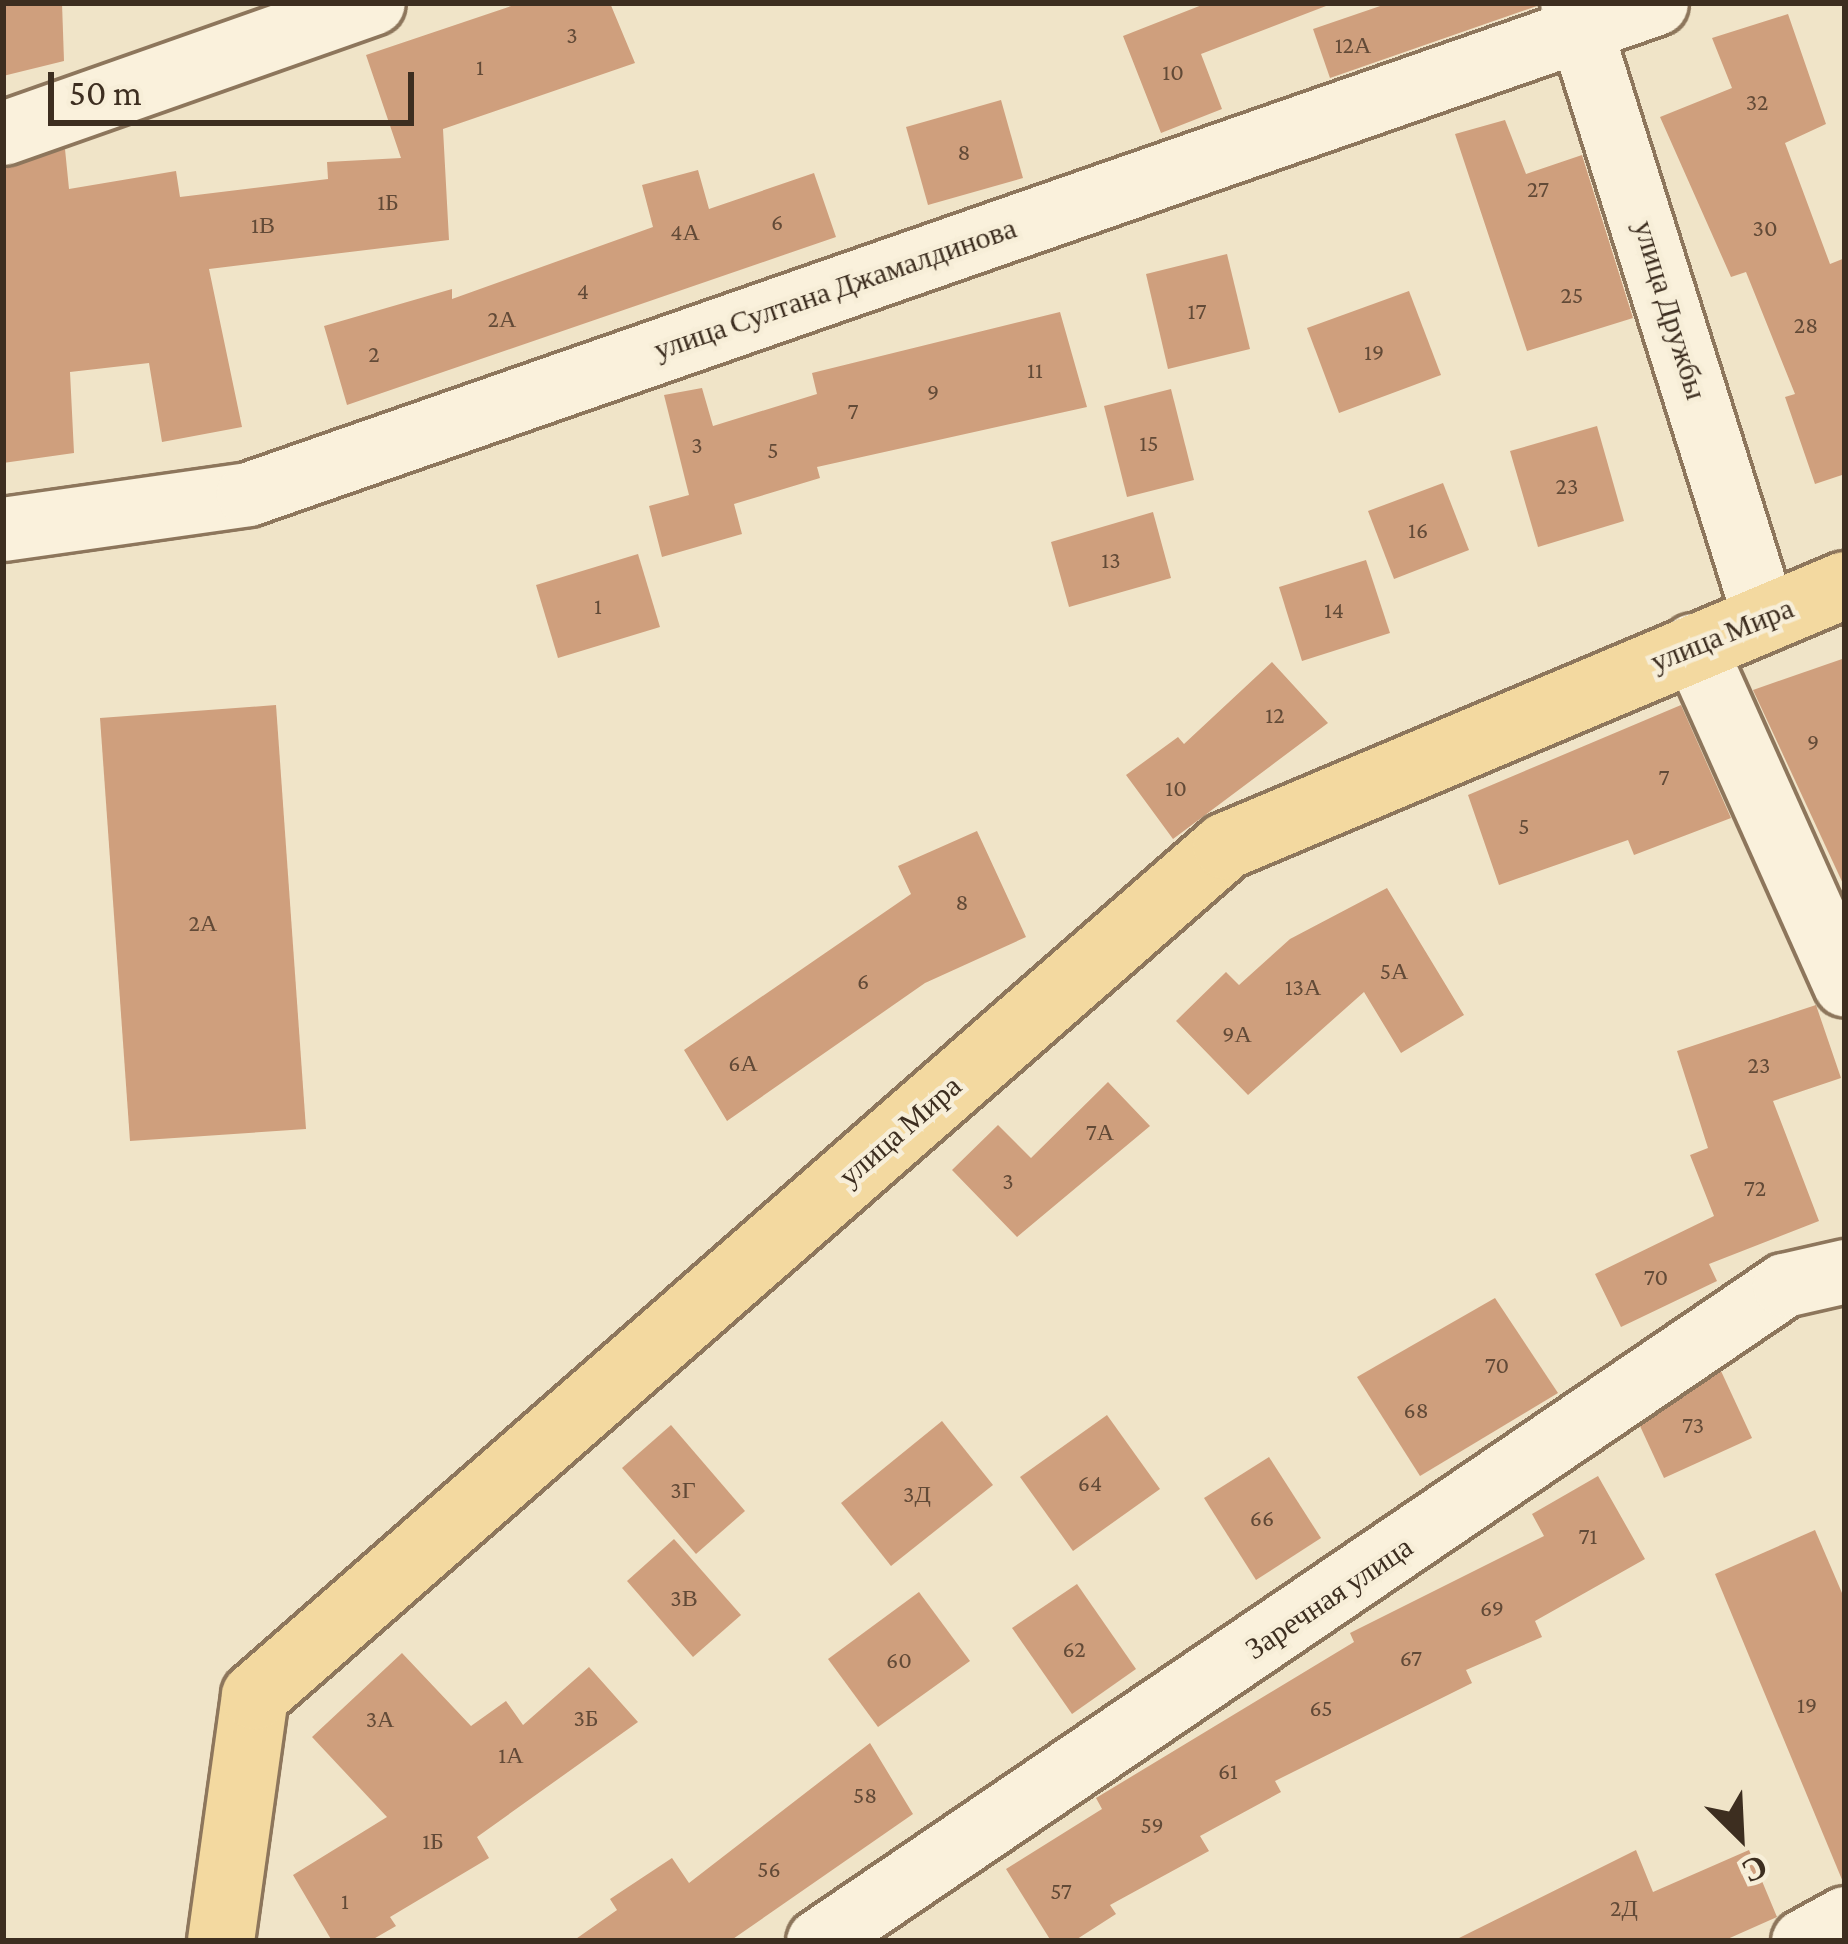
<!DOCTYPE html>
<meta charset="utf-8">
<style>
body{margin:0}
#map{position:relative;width:1848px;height:1944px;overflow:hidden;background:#f0e4c8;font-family:"Crimson Pro",serif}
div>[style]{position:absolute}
.building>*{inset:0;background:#cf9f7d}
.roads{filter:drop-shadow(3px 0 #8d765c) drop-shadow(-3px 0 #8d765c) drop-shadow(0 3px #8d765c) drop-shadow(0 -3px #8d765c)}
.minor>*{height:63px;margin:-31.5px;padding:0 31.5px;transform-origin:31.5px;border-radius:31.5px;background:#faf1dc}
.major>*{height:66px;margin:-33px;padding:0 33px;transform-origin:33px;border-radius:33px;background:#f3d9a0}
span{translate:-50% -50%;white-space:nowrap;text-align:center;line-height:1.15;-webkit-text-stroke:9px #f7eed8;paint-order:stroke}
.number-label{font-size:24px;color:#624a37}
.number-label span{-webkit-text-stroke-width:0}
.street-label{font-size:30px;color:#3d2e20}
.frame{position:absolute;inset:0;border:6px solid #3d2e20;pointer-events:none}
.north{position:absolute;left:1680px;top:1776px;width:120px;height:120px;-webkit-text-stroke:9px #f7eed8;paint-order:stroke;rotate:156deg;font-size:33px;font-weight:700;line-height:48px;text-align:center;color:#3d2e20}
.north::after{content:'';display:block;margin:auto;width:42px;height:54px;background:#3d2e20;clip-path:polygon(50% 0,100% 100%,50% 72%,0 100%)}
.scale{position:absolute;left:48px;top:72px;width:366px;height:54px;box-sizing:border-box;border:6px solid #3d2e20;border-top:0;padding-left:15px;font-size:36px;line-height:42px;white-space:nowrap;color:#3d2e20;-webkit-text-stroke:9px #f7eed8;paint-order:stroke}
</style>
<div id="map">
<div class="building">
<i style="clip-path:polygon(3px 3px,62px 3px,64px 61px,3px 76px)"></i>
<i style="clip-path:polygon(520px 3px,610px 3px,635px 63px,443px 129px,449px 240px,209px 269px,242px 427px,162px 442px,149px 363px,70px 372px,74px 453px,3px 463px,3px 168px,65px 149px,69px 189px,176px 171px,180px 197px,328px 179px,327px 162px,401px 158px,366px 55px)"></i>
<i style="clip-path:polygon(1207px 3px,1326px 6px,1201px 54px,1222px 109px,1161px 133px,1123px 36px)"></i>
<i style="clip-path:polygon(1389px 3px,1537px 3px,1537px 6px,1330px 78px,1313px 29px)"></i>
<i style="clip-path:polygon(1788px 14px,1826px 124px,1785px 143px,1830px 264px,1845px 258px,1845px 474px,1815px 484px,1785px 397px,1795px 394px,1746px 272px,1731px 277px,1660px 117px,1732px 88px,1712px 38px)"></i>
<i style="clip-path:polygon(1001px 100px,1023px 178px,928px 205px,906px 127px)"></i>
<i style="clip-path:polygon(1505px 120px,1526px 174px,1582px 155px,1633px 318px,1527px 351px,1455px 134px)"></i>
<i style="clip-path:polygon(698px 170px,709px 209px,814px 173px,836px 237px,347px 405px,324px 326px,452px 289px,452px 299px,653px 227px,642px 185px)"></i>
<i style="clip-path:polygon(1227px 254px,1250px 349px,1168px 369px,1146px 274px)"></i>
<i style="clip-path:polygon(1409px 291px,1441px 375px,1339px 413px,1307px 328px)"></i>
<i style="clip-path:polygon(1060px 312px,1087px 407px,817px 467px,820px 478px,734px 504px,742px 534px,662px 557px,649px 506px,689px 495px,664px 395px,702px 388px,713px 426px,817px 394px,812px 373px)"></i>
<i style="clip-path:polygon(1171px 389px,1194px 480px,1127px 497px,1104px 406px)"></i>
<i style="clip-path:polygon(1597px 426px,1624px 521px,1538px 547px,1510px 451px)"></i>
<i style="clip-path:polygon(1443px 483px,1469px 550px,1394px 579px,1368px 511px)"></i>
<i style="clip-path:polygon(1153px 512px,1171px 578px,1069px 607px,1051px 542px)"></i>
<i style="clip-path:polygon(638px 554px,660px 627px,558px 658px,536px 585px)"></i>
<i style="clip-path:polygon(1366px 560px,1390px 633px,1302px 661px,1279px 587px)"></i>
<i style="clip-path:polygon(1845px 658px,1845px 888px,1753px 690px)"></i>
<i style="clip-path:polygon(1272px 662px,1328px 723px,1173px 839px,1126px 775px,1178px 737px,1184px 744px)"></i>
<i style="clip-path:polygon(276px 705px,306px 1129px,130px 1141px,100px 718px)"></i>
<i style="clip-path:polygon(1681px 705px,1731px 818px,1634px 855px,1628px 840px,1499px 885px,1468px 795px)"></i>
<i style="clip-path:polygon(977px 831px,1026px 937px,925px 983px,727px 1121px,684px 1050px,911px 894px,898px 866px)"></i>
<i style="clip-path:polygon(1387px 888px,1464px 1015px,1401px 1053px,1364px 992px,1248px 1095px,1176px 1021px,1226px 972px,1239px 985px,1290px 939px)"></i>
<i style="clip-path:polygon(1816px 1005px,1841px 1078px,1773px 1101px,1819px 1221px,1709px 1264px,1717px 1281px,1621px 1327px,1595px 1274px,1714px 1216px,1690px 1155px,1708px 1148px,1677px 1051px)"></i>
<i style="clip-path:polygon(1108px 1082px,1150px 1126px,1017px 1237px,952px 1170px,998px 1125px,1031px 1158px)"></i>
<i style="clip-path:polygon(1495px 1298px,1558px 1393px,1420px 1476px,1357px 1377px)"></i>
<i style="clip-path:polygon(1721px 1371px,1752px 1438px,1664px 1478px,1640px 1426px)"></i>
<i style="clip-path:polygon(1107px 1415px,1160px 1489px,1073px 1551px,1020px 1477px)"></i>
<i style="clip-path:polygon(942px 1421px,993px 1485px,891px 1566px,841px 1503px)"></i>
<i style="clip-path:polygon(671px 1425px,745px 1511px,696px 1554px,622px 1468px)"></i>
<i style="clip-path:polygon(1269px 1457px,1321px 1538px,1256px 1580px,1204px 1498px)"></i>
<i style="clip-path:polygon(1598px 1476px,1645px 1559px,1535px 1621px,1542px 1637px,1466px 1670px,1472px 1683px,1275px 1781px,1281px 1792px,1200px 1836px,1209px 1851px,1110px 1905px,1116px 1914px,1074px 1941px,1051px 1941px,1006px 1869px,1102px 1809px,1096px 1798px,1354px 1642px,1350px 1633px,1544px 1536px,1532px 1514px)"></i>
<i style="clip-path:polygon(1815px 1530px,1845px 1600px,1843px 1882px,1715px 1574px)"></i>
<i style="clip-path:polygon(674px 1539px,741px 1615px,693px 1657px,627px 1581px)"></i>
<i style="clip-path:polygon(1077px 1584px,1136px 1669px,1072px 1714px,1012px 1628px)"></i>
<i style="clip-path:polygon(919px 1592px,970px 1661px,878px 1727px,828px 1659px)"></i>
<i style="clip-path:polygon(402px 1653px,471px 1726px,506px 1701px,523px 1725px,589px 1667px,638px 1722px,477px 1837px,489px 1858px,390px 1917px,396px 1926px,370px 1941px,332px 1941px,293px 1875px,387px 1817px,312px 1737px)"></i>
<i style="clip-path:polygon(870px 1743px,913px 1814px,730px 1941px,573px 1941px,617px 1910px,610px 1899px,672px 1858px,689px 1883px)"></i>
<i style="clip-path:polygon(1636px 1850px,1653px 1892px,1749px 1850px,1777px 1917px,1723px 1941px,1453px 1941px)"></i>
</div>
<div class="roads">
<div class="minor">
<i style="left:1572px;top:3px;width:646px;rotate:72.6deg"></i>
<i style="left:3px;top:133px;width:392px;rotate:-19.4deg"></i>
<i style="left:3px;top:529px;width:247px;rotate:-8.1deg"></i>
<i style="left:248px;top:494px;width:1491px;rotate:-19.22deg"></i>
<i style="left:1693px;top:645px;width:372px;rotate:65.9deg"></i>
<i style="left:818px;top:1941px;width:1168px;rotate:-34.18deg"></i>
<i style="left:1784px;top:1285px;width:63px;rotate:-12.9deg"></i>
<i style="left:1803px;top:1941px;width:48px;rotate:-28.7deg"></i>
</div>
<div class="major">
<i style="left:221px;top:1941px;width:247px;rotate:-82.1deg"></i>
<i style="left:255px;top:1696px;width:1290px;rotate:-41.2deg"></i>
<i style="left:1226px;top:846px;width:672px;rotate:-22.86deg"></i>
</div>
</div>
<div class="number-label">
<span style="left:572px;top:35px">3</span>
<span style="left:1353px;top:45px">12А</span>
<span style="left:480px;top:67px">1</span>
<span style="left:1173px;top:72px">10</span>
<span style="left:1757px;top:102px">32</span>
<span style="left:964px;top:152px">8</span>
<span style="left:1538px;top:189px">27</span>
<span style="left:388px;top:202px">1Б</span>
<span style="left:777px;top:222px">6</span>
<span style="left:263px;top:225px">1В</span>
<span style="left:1765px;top:228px">30</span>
<span style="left:685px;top:232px">4А</span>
<span style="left:583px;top:291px">4</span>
<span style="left:1572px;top:295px">25</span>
<span style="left:1197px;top:311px">17</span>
<span style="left:502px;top:319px">2А</span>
<span style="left:1806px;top:325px">28</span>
<span style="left:1374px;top:352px">19</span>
<span style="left:374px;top:354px">2</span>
<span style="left:1035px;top:370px">11</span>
<span style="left:933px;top:392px">9</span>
<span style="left:853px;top:411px">7</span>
<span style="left:1149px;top:443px">15</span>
<span style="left:697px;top:445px">3</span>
<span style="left:773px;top:450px">5</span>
<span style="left:1567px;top:486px">23</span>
<span style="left:1418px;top:530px">16</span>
<span style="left:1111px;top:560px">13</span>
<span style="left:598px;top:606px">1</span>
<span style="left:1334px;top:610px">14</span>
<span style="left:1275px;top:715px">12</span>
<span style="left:1813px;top:742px">9</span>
<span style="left:1664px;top:777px">7</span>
<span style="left:1176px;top:788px">10</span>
<span style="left:1524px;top:826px">5</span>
<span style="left:962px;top:902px">8</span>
<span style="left:203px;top:923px">2А</span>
<span style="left:1394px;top:971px">5А</span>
<span style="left:863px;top:981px">6</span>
<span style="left:1303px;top:987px">13А</span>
<span style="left:1237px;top:1034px">9А</span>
<span style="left:743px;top:1063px">6А</span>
<span style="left:1759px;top:1065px">23</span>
<span style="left:1100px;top:1132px">7А</span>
<span style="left:1008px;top:1181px">3</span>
<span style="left:1755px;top:1188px">72</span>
<span style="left:1656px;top:1277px">70</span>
<span style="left:1497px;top:1365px">70</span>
<span style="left:1416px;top:1410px">68</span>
<span style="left:1693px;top:1425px">73</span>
<span style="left:1090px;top:1483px">64</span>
<span style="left:683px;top:1490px">3Г</span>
<span style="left:917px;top:1494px">3Д</span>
<span style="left:1262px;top:1518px">66</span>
<span style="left:1588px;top:1536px">71</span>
<span style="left:684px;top:1598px">3В</span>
<span style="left:1492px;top:1608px">69</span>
<span style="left:1074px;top:1649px">62</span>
<span style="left:1411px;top:1658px">67</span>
<span style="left:899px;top:1660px">60</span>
<span style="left:1807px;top:1705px">19</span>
<span style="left:1321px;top:1708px">65</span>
<span style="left:586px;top:1718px">3Б</span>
<span style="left:380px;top:1719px">3А</span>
<span style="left:511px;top:1755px">1А</span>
<span style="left:1228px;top:1771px">61</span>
<span style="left:865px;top:1795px">58</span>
<span style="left:1152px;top:1825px">59</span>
<span style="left:433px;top:1841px">1Б</span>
<span style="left:769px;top:1869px">56</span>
<span style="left:1061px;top:1891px">57</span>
<span style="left:345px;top:1901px">1</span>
<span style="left:1624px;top:1908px">2Д</span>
</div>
<div class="street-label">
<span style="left:835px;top:289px;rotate:-19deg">улица Султана Джамалдинова</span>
<span style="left:1670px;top:310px;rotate:73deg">улица Дружбы</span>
<span style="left:1722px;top:635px;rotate:-22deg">улица Мира</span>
<span style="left:900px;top:1131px;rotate:-41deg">улица Мира</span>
<span style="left:1329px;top:1598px;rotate:-34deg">Заречная улица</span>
</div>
<div class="frame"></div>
<div class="north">С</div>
<div class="scale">50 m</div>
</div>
